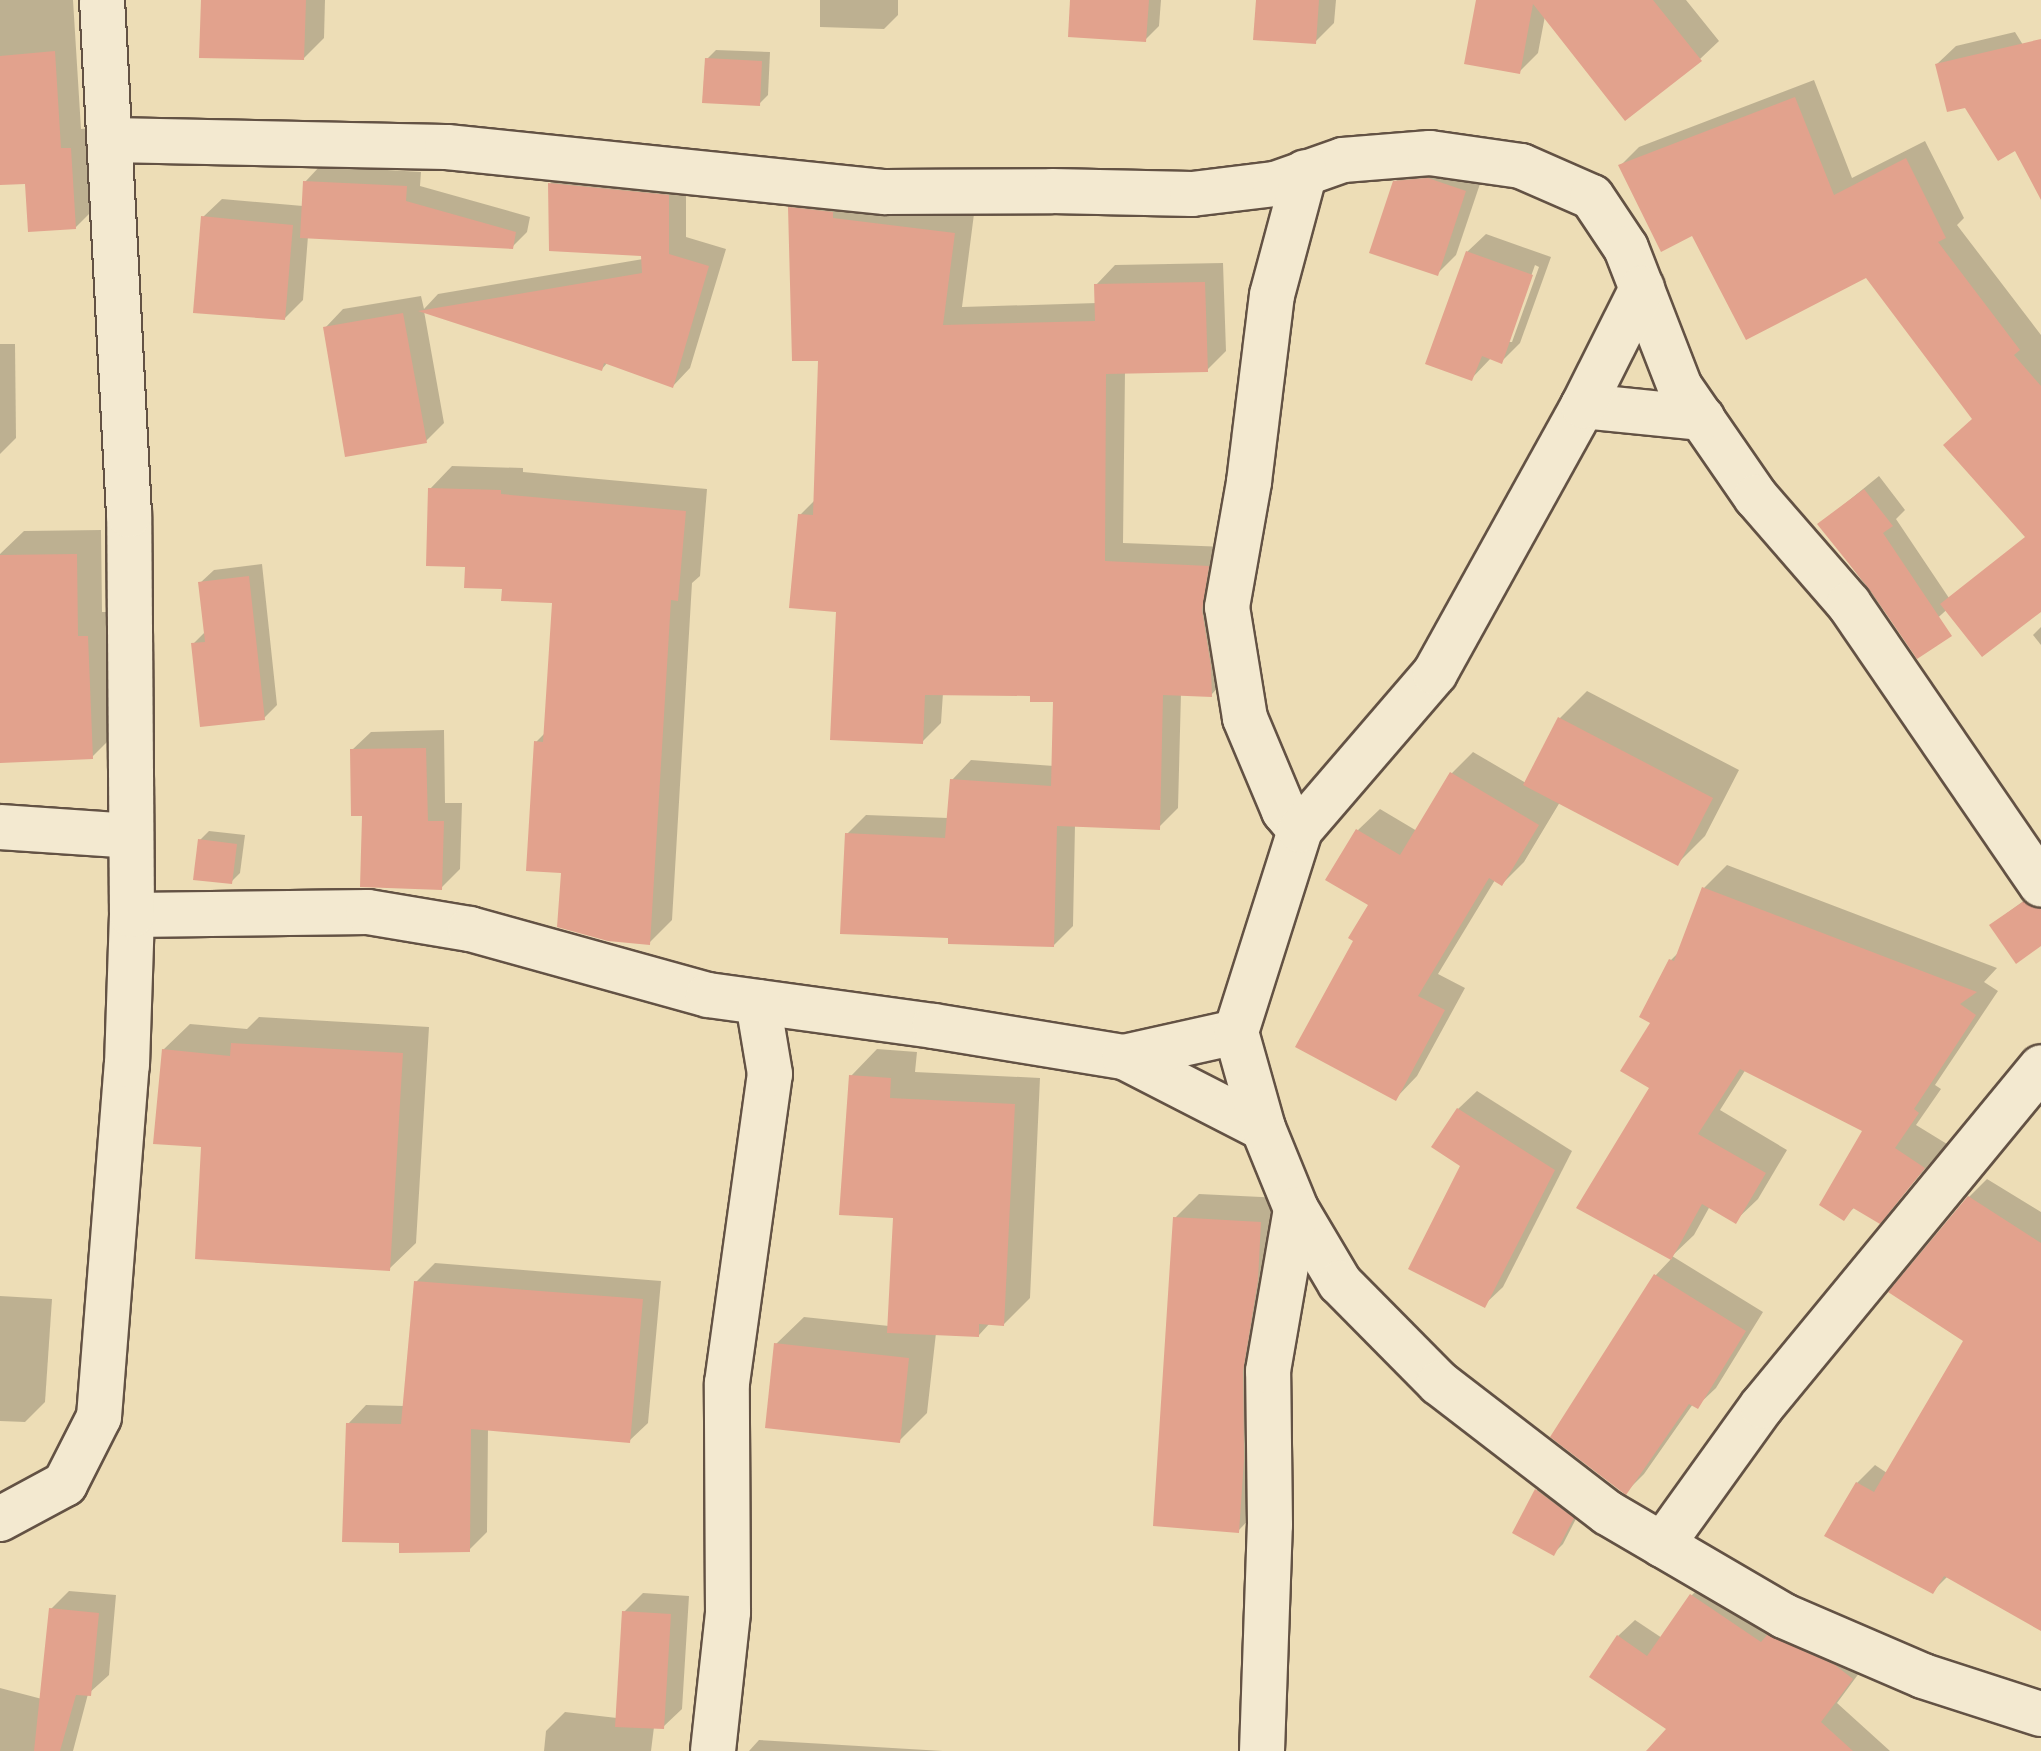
<!DOCTYPE html>
<style>
body{margin:0}
#map{position:relative;width:2041px;height:1751px;overflow:hidden;background:#edddb6;font-family:"Old Standard TT",serif}
div>[style]{position:absolute}
.shadow>*{inset:0;background:#0003}
.building>*{inset:0;background:#e2a28d}
.roads{filter:drop-shadow(2px 0 #635244) drop-shadow(-2px 0 #635244) drop-shadow(0 2px #635244) drop-shadow(0 -2px #635244)}
.minor>*{height:44px;margin:-22px;padding:0 22px;transform-origin:22px;border-radius:22px;background:#f3e9d0}
span{translate:-50% -50%;white-space:nowrap;text-align:center;line-height:1.15;-webkit-text-stroke:7px #f3e9d0;paint-order:stroke}
</style>
<div id="map">
<div class="shadow">
<i style="clip-path:polygon(0 0,73px 0,81px 129px,91px 128px,96px 207px,75px 228px,27px 182px,0 183px)"></i>
<i style="clip-path:polygon(203px 0,325px 0,324px 38px,304px 58px)"></i>
<i style="clip-path:polygon(820px 0,898px 0,898px 15px,884px 29px,820px 27px)"></i>
<i style="clip-path:polygon(1072px 0,1161px 0,1159px 26px,1145px 40px)"></i>
<i style="clip-path:polygon(1258px 0,1336px 0,1334px 23px,1315px 42px)"></i>
<i style="clip-path:polygon(1478px 0,1686px 0,1719px 41px,1700px 59px,1545px 16px,1538px 53px,1519px 72px)"></i>
<i style="clip-path:polygon(2015px 32px,2041px 74px,2041px 196px,2016px 148px,1937px 64px,1956px 46px)"></i>
<i style="clip-path:polygon(716px 50px,770px 52px,768px 95px,759px 104px,707px 59px)"></i>
<i style="clip-path:polygon(1814px 80px,1852px 178px,1925px 141px,1964px 218px,1957px 225px,2041px 335px,2041px 529px,1945px 445px,1974px 418px,1867px 276px,1693px 233px,1621px 165px,1639px 147px)"></i>
<i style="clip-path:polygon(1414px 163px,1484px 172px,1456px 255px,1437px 274px,1395px 182px)"></i>
<i style="clip-path:polygon(320px 166px,421px 172px,420px 186px,530px 217px,527px 232px,512px 247px,308px 236px,303px 300px,285px 318px,203px 217px,222px 199px,303px 206px,305px 182px)"></i>
<i style="clip-path:polygon(568px 166px,686px 178px,686px 237px,726px 249px,690px 368px,673px 386px,608px 362px,602px 369px,424px 311px,444px 423px,426px 441px,325px 328px,343px 309px,421px 296px,424px 309px,438px 294px,643px 259px,642px 254px,550px 183px)"></i>
<i style="clip-path:polygon(809px 189px,851px 199px,974px 214px,962px 307px,1097px 303px,1096px 285px,1115px 265px,1223px 263px,1226px 351px,1207px 370px,1125px 372px,1123px 543px,1227px 547px,1230px 675px,1211px 695px,1181px 693px,1178px 808px,1159px 827px,1075px 825px,1073px 926px,1054px 945px,950px 936px,847px 834px,866px 815px,948px 818px,952px 780px,971px 760px,1054px 766px,1055px 699px,1032px 694px,943px 693px,941px 723px,922px 742px,838px 610px,800px 515px,815px 500px,820px 359px,790px 208px)"></i>
<i style="clip-path:polygon(evenodd,1486px 234px,1551px 257px,1520px 343px,1502px 361px,1491px 358px,1472px 378px,1467px 252px,1486px 234px,1535px 265px,1539px 267px,1512px 342px,1508px 342px,1535px 265px)"></i>
<i style="clip-path:polygon(0 344px,15px 344px,16px 438px,0 454px)"></i>
<i style="clip-path:polygon(452px 466px,523px 468px,523px 472px,707px 489px,700px 576px,692px 583px,672px 920px,649px 943px,563px 872px,536px 742px,546px 732px,554px 601px,504px 587px,467px 565px,430px 489px)"></i>
<i style="clip-path:polygon(1879px 476px,1905px 510px,1896px 519px,1953px 604px,1909px 644px,1820px 524px)"></i>
<i style="clip-path:polygon(101px 530px,102px 612px,112px 612px,117px 732px,92px 757px,0 761px,0 554px,24px 531px)"></i>
<i style="clip-path:polygon(262px 564px,277px 705px,264px 718px,193px 644px,206px 631px,200px 583px,214px 570px)"></i>
<i style="clip-path:polygon(2041px 627px,2041px 645px,2033px 635px)"></i>
<i style="clip-path:polygon(1587px 691px,1739px 770px,1705px 836px,1678px 863px,1560px 802px,1524px 862px,1502px 884px,1495px 880px,1438px 974px,1465px 988px,1417px 1076px,1396px 1098px,1355px 940px,1370px 905px,1358px 830px,1380px 809px,1417px 831px,1452px 773px,1473px 752px,1526px 783px,1559px 719px)"></i>
<i style="clip-path:polygon(444px 730px,445px 803px,462px 803px,460px 869px,441px 888px,364px 814px,352px 750px,371px 732px)"></i>
<i style="clip-path:polygon(209px 831px,245px 835px,240px 873px,231px 882px,200px 840px)"></i>
<i style="clip-path:polygon(1727px 865px,1997px 968px,1984px 982px,1998px 991px,1935px 1085px,1941px 1089px,1916px 1125px,1947px 1144px,1879px 1221px,1855px 1207px,1843px 1218px,1864px 1130px,1746px 1069px,1720px 1110px,1787px 1150px,1758px 1199px,1735px 1221px,1710px 1206px,1694px 1235px,1672px 1256px,1763px 1312px,1716px 1388px,1697px 1406px,1693px 1404px,1644px 1474px,1626px 1492px,1655px 1276px,1672px 1258px,1579px 1208px,1651px 1088px,1653px 1022px,1671px 960px,1680px 951px,1704px 888px)"></i>
<i style="clip-path:polygon(2033px 894px,2041px 905px,2041px 944px,1991px 925px)"></i>
<i style="clip-path:polygon(259px 1017px,429px 1027px,416px 1243px,389px 1269px,204px 1145px,163px 1050px,190px 1024px,247px 1029px)"></i>
<i style="clip-path:polygon(877px 1049px,917px 1052px,915px 1072px,1040px 1078px,1030px 1298px,1004px 1324px,990px 1323px,979px 1335px,936px 1333px,927px 1413px,899px 1441px,776px 1344px,804px 1317px,889px 1326px,895px 1216px,851px 1076px)"></i>
<i style="clip-path:polygon(1477px 1091px,1572px 1151px,1503px 1287px,1484px 1305px,1463px 1165px,1458px 1109px)"></i>
<i style="clip-path:polygon(1987px 1179px,2041px 1212px,2041px 1591px,1948px 1576px,1932px 1592px,1857px 1483px,1875px 1465px,1887px 1473px,1966px 1340px,1969px 1197px)"></i>
<i style="clip-path:polygon(1199px 1194px,1284px 1198px,1262px 1506px,1238px 1531px,1175px 1218px)"></i>
<i style="clip-path:polygon(435px 1263px,661px 1281px,648px 1423px,629px 1441px,488px 1428px,487px 1532px,469px 1550px,401px 1541px,348px 1424px,366px 1405px,405px 1406px,416px 1282px)"></i>
<i style="clip-path:polygon(0 1296px,52px 1299px,45px 1402px,25px 1422px,0 1421px)"></i>
<i style="clip-path:polygon(1546px 1481px,1581px 1509px,1563px 1544px,1554px 1553px,1515px 1532px,1537px 1490px)"></i>
<i style="clip-path:polygon(1708px 1579px,1868px 1661px,1837px 1703px,1890px 1751px,1649px 1751px,1670px 1728px,1618px 1636px,1635px 1620px,1662px 1638px,1691px 1596px)"></i>
<i style="clip-path:polygon(69px 1591px,116px 1595px,109px 1675px,88px 1694px,73px 1751px,0 1751px,0 1688px,42px 1699px,51px 1609px)"></i>
<i style="clip-path:polygon(643px 1593px,689px 1596px,682px 1709px,663px 1727px,654px 1727px,651px 1751px,544px 1751px,546px 1731px,565px 1712px,617px 1718px,624px 1612px)"></i>
<i style="clip-path:polygon(759px 1740px,943px 1751px,749px 1751px)"></i>
</div>
<div class="building">
<i style="clip-path:polygon(201px 0,306px 0,304px 60px,199px 58px)"></i>
<i style="clip-path:polygon(1070px 0,1149px 0,1146px 42px,1068px 37px)"></i>
<i style="clip-path:polygon(1256px 0,1319px 0,1316px 44px,1253px 40px)"></i>
<i style="clip-path:polygon(1476px 0,1653px 0,1702px 61px,1625px 121px,1533px 4px,1520px 74px,1464px 64px)"></i>
<i style="clip-path:polygon(2041px 39px,2041px 200px,2015px 151px,1998px 161px,1965px 108px,1947px 112px,1935px 64px)"></i>
<i style="clip-path:polygon(55px 51px,61px 148px,71px 148px,76px 229px,28px 232px,25px 184px,0 185px,0 56px)"></i>
<i style="clip-path:polygon(705px 58px,762px 61px,760px 106px,702px 103px)"></i>
<i style="clip-path:polygon(1795px 97px,1834px 195px,1906px 158px,1946px 238px,1938px 242px,2020px 350px,2014px 355px,2041px 386px,2041px 612px,1982px 657px,1940px 604px,2025px 537px,1943px 445px,1972px 419px,1866px 278px,1746px 340px,1692px 236px,1661px 252px,1618px 165px)"></i>
<i style="clip-path:polygon(1428px 178px,1466px 191px,1438px 276px,1369px 253px,1393px 181px)"></i>
<i style="clip-path:polygon(303px 181px,407px 186px,406px 201px,516px 232px,513px 249px,300px 238px)"></i>
<i style="clip-path:polygon(548px 183px,669px 195px,669px 254px,709px 266px,673px 388px,604px 363px,602px 371px,418px 311px,642px 273px,641px 256px,549px 251px)"></i>
<i style="clip-path:polygon(788px 207px,833px 212px,833px 218px,955px 233px,943px 325px,1095px 321px,1094px 284px,1205px 282px,1208px 372px,1106px 374px,1105px 561px,1209px 566px,1202px 610px,1211px 667px,1212px 697px,1163px 695px,1160px 830px,1057px 826px,1054px 947px,948px 944px,948px 938px,840px 934px,845px 833px,945px 838px,950px 779px,1051px 786px,1053px 702px,1030px 702px,1030px 696px,925px 695px,923px 744px,830px 740px,836px 612px,789px 608px,798px 514px,813px 515px,818px 361px,792px 361px)"></i>
<i style="clip-path:polygon(201px 216px,293px 225px,285px 320px,193px 313px)"></i>
<i style="clip-path:polygon(1466px 251px,1533px 275px,1502px 364px,1482px 356px,1472px 381px,1425px 364px)"></i>
<i style="clip-path:polygon(403px 313px,427px 443px,345px 457px,323px 327px)"></i>
<i style="clip-path:polygon(428px 488px,501px 490px,501px 494px,686px 511px,678px 601px,671px 600px,650px 945px,608px 941px,557px 927px,561px 873px,526px 871px,534px 741px,543px 742px,552px 603px,501px 601px,502px 589px,464px 588px,465px 567px,426px 566px)"></i>
<i style="clip-path:polygon(1864px 489px,1893px 526px,1883px 533px,1952px 636px,1917px 659px,1870px 590px,1817px 524px)"></i>
<i style="clip-path:polygon(77px 554px,78px 636px,88px 636px,93px 759px,0 763px,0 555px)"></i>
<i style="clip-path:polygon(249px 576px,265px 720px,200px 727px,191px 643px,205px 642px,198px 582px)"></i>
<i style="clip-path:polygon(1558px 717px,1713px 798px,1678px 866px,1523px 785px)"></i>
<i style="clip-path:polygon(426px 748px,428px 821px,444px 821px,442px 890px,360px 887px,362px 816px,351px 816px,350px 749px)"></i>
<i style="clip-path:polygon(1450px 772px,1539px 825px,1502px 886px,1489px 878px,1418px 996px,1445px 1010px,1396px 1101px,1295px 1047px,1353px 941px,1348px 938px,1368px 905px,1325px 880px,1356px 829px,1400px 855px)"></i>
<i style="clip-path:polygon(198px 839px,237px 844px,232px 884px,193px 880px)"></i>
<i style="clip-path:polygon(1702px 887px,1977px 992px,1960px 1004px,1976px 1015px,1914px 1109px,1919px 1113px,1895px 1148px,1925px 1168px,1880px 1224px,1853px 1208px,1844px 1221px,1819px 1205px,1862px 1131px,1740px 1069px,1698px 1134px,1766px 1173px,1736px 1224px,1702px 1204px,1671px 1260px,1576px 1208px,1649px 1088px,1620px 1071px,1650px 1023px,1639px 1017px,1669px 959px,1674px 961px)"></i>
<i style="clip-path:polygon(2024px 901px,2041px 909px,2041px 946px,2016px 964px,1989px 925px)"></i>
<i style="clip-path:polygon(231px 1043px,403px 1053px,390px 1271px,195px 1259px,201px 1147px,153px 1144px,162px 1049px,230px 1056px)"></i>
<i style="clip-path:polygon(849px 1075px,891px 1078px,890px 1098px,1015px 1104px,1004px 1326px,979px 1324px,979px 1337px,887px 1333px,893px 1218px,839px 1215px)"></i>
<i style="clip-path:polygon(1457px 1108px,1555px 1170px,1485px 1308px,1408px 1269px,1460px 1166px,1431px 1147px)"></i>
<i style="clip-path:polygon(1968px 1196px,2041px 1243px,2041px 1631px,1944px 1576px,1933px 1594px,1824px 1536px,1856px 1482px,1874px 1492px,1963px 1341px,1888px 1292px)"></i>
<i style="clip-path:polygon(1173px 1217px,1261px 1222px,1258px 1280px,1243px 1371px,1244px 1459px,1239px 1533px,1153px 1526px)"></i>
<i style="clip-path:polygon(1654px 1274px,1746px 1331px,1698px 1409px,1689px 1404px,1626px 1495px,1550px 1437px)"></i>
<i style="clip-path:polygon(414px 1281px,643px 1299px,630px 1443px,471px 1429px,470px 1552px,399px 1553px,399px 1543px,342px 1542px,346px 1423px,401px 1424px)"></i>
<i style="clip-path:polygon(774px 1343px,909px 1358px,900px 1443px,765px 1428px)"></i>
<i style="clip-path:polygon(1535px 1489px,1574px 1518px,1554px 1556px,1512px 1533px)"></i>
<i style="clip-path:polygon(1690px 1594px,1761px 1642px,1767px 1635px,1835px 1665px,1853px 1679px,1821px 1722px,1853px 1751px,1646px 1751px,1666px 1729px,1589px 1677px,1617px 1635px,1647px 1656px)"></i>
<i style="clip-path:polygon(49px 1608px,99px 1613px,91px 1696px,76px 1695px,60px 1751px,34px 1751px)"></i>
<i style="clip-path:polygon(622px 1611px,671px 1614px,664px 1729px,615px 1727px)"></i>
</div>
<div class="roads">
<div class="minor">
<i style="left:110px;top:140px;width:337px;rotate:1.2deg"></i>
<i style="left:447px;top:147px;width:440px;rotate:5.9deg"></i>
<i style="left:885px;top:192px;width:167px;rotate:-0.3deg"></i>
<i style="left:1052px;top:191px;width:140px;rotate:1.2deg"></i>
<i style="left:1192px;top:194px;width:84px;rotate:-6.9deg"></i>
<i style="left:1275px;top:184px;width:72px;rotate:-19.4deg"></i>
<i style="left:1343px;top:160px;width:87px;rotate:-4.6deg"></i>
<i style="left:1430px;top:153px;width:92px;rotate:8.1deg"></i>
<i style="left:1521px;top:166px;width:77px;rotate:23.6deg"></i>
<i style="left:1592px;top:197px;width:61px;rotate:56.3deg"></i>
<i style="left:1626px;top:248px;width:149px;rotate:68.8deg"></i>
<i style="left:1680px;top:387px;width:134px;rotate:55.4deg"></i>
<i style="left:1756px;top:497px;width:142px;rotate:49deg"></i>
<i style="left:1849px;top:604px;width:340px;rotate:55.6deg"></i>
<i style="left:1583px;top:406px;width:120px;rotate:5.8deg"></i>
<i style="left:0;top:827px;width:131px;rotate:3.9deg"></i>
<i style="left:1300px;top:830px;width:25px;rotate:-130deg"></i>
<i style="left:1284px;top:811px;width:101px;rotate:-112.8deg"></i>
<i style="left:1245px;top:718px;width:112px;rotate:-99.2deg"></i>
<i style="left:1227px;top:607px;width:127px;rotate:-80deg"></i>
<i style="left:1249px;top:482px;width:188px;rotate:-83deg"></i>
<i style="left:1272px;top:295px;width:127px;rotate:-75deg"></i>
<i style="left:132px;top:915px;width:236px;rotate:-0.7deg"></i>
<i style="left:368px;top:912px;width:103px;rotate:9.5deg"></i>
<i style="left:470px;top:929px;width:247px;rotate:15.5deg"></i>
<i style="left:708px;top:995px;width:228px;rotate:7.8deg"></i>
<i style="left:934px;top:1026px;width:193px;rotate:9.3deg"></i>
<i style="left:1124px;top:1057px;width:156px;rotate:27.1deg"></i>
<i style="left:1263px;top:1128px;width:87px;rotate:67.8deg"></i>
<i style="left:1296px;top:1209px;width:86px;rotate:59.3deg"></i>
<i style="left:1340px;top:1283px;width:141px;rotate:45.3deg"></i>
<i style="left:1439px;top:1383px;width:213px;rotate:37.6deg"></i>
<i style="left:1608px;top:1513px;width:204px;rotate:30.3deg"></i>
<i style="left:1784px;top:1616px;width:151px;rotate:23.3deg"></i>
<i style="left:1923px;top:1676px;width:124px;rotate:17.9deg"></i>
<i style="left:1124px;top:1057px;width:115px;rotate:-12.6deg"></i>
<i style="left:1263px;top:1128px;width:100px;rotate:-105.7deg"></i>
<i style="left:1236px;top:1032px;width:212px;rotate:-72.4deg"></i>
<i style="left:1300px;top:830px;width:207px;rotate:-49.3deg"></i>
<i style="left:1435px;top:673px;width:305px;rotate:-61deg"></i>
<i style="left:1583px;top:406px;width:132px;rotate:-63.4deg"></i>
<i style="left:0;top:1519px;width:74px;rotate:-28.3deg"></i>
<i style="left:65px;top:1484px;width:75px;rotate:-63.1deg"></i>
<i style="left:99px;top:1417px;width:353px;rotate:-85.5deg"></i>
<i style="left:127px;top:1065px;width:150px;rotate:-88.1deg"></i>
<i style="left:132px;top:915px;width:400px;rotate:-90.4deg"></i>
<i style="left:129px;top:515px;width:516px;rotate:-93deg"></i>
<i style="left:1662px;top:1545px;width:171px;rotate:-54.3deg"></i>
<i style="left:1762px;top:1406px;width:439px;rotate:-50.5deg"></i>
<i style="left:713px;top:1751px;width:140px;rotate:-83.8deg"></i>
<i style="left:728px;top:1612px;width:229px;rotate:-90.3deg"></i>
<i style="left:727px;top:1383px;width:312px;rotate:-82.1deg"></i>
<i style="left:770px;top:1074px;width:73px;rotate:-99.5deg"></i>
<i style="left:1262px;top:1751px;width:226px;rotate:-88deg"></i>
<i style="left:1270px;top:1525px;width:154px;rotate:-90.7deg"></i>
<i style="left:1268px;top:1371px;width:164px;rotate:-80.2deg"></i>
</div>
</div>
</div>
